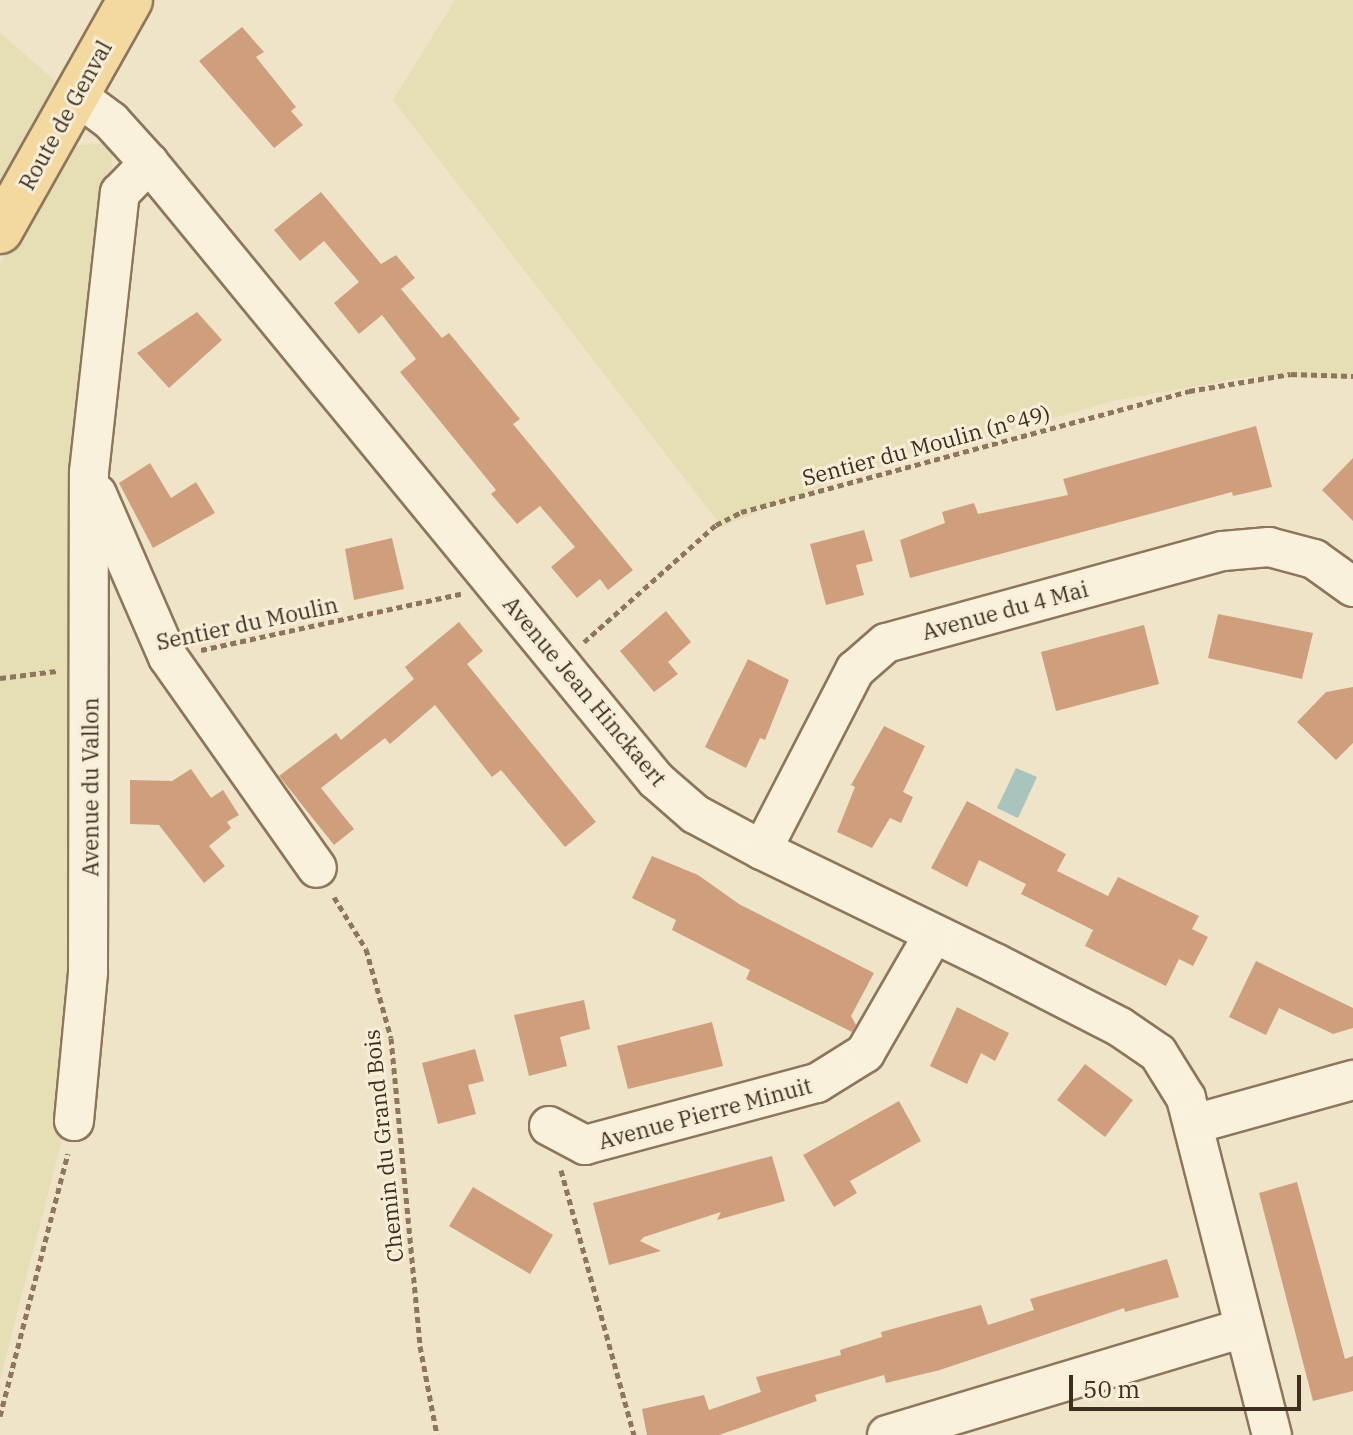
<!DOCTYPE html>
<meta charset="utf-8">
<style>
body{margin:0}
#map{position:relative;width:1353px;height:1435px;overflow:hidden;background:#f0e4c8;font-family:"IBM Plex Serif",serif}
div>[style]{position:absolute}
.farmland>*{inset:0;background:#e6deb5}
.water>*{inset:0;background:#a9c4bc}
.building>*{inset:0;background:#cf9f7d}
.path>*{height:5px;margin-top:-2.5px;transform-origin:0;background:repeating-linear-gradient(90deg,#8d765c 0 6px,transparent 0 10px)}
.roads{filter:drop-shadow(2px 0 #8d765c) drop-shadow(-2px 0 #8d765c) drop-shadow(0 2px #8d765c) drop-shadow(0 -2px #8d765c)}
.minor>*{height:38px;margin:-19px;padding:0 19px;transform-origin:19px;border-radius:19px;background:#faf1dc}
.major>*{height:44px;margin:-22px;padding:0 22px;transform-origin:22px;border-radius:22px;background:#f3d9a0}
span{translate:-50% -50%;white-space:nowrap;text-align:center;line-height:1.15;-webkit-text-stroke:6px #f7eed8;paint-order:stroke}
.street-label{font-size:22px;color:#3d2e20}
.scale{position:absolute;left:1069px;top:1375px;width:232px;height:36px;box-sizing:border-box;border:4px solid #3d2e20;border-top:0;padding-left:10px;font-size:24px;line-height:28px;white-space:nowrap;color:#3d2e20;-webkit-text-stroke:6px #f7eed8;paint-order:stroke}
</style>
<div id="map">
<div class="farmland">
<i style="clip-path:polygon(455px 0,1353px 0,1353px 379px,1246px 377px,1113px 401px,836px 480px,722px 527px,393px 100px)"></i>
<i style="clip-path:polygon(0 33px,58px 83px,0 189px)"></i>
<i style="clip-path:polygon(113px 143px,83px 879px,64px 1132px,0 1380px,0 264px,66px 146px)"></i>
</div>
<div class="water">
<i style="clip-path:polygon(1016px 768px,1037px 777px,1018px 818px,997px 808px)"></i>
</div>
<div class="building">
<i style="clip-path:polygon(242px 27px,264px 52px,256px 57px,296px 107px,291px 111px,303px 125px,274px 148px,199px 61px)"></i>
<i style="clip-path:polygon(321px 192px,381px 264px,396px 255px,415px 278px,401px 289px,442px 338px,449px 333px,520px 419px,513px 424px,633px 570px,608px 590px,600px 579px,577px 598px,551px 567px,575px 547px,540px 506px,517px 524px,491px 494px,496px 490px,400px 372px,416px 359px,382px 315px,359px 334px,334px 303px,359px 282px,324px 241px,300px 261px,274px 230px)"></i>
<i style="clip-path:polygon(197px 312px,222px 340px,169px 388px,137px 353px)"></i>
<i style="clip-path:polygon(1256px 426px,1272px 487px,1233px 496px,1232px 492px,910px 578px,900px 540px,945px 523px,942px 512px,974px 503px,978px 514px,1068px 495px,1063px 479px)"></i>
<i style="clip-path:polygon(1353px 458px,1353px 521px,1322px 490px)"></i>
<i style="clip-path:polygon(150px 463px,171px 498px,196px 482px,215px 513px,153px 548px,119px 483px)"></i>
<i style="clip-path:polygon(864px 530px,873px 561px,856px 565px,864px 595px,826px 605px,810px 544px)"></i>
<i style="clip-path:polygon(392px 538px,404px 589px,354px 600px,345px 549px)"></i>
<i style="clip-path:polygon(666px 611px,691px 642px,668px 662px,678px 674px,654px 692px,620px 651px)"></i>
<i style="clip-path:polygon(1218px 614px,1313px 633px,1302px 679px,1208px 658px)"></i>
<i style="clip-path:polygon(459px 622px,483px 651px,467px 664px,596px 822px,565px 847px,501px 770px,492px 777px,435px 705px,390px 744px,385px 738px,321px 788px,354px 829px,334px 845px,279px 776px,336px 733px,341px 740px,414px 679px,405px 667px)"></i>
<i style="clip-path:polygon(1144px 625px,1159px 684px,1056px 711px,1041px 652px)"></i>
<i style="clip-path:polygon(748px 659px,789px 680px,765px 740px,760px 738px,746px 768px,705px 747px)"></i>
<i style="clip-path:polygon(1353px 687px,1353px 743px,1336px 760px,1297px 722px,1326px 692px)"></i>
<i style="clip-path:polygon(884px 726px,925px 746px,903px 792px,913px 797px,901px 823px,890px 818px,872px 848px,837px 832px,855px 787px,851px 785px)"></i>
<i style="clip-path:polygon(191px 769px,211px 798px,223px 790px,239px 815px,227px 822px,231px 828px,209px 846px,225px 866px,204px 883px,159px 825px,130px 824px,130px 780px,172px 781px)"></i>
<i style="clip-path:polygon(967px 801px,1066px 854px,1057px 871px,1108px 896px,1118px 877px,1199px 916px,1192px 929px,1208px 937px,1193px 966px,1179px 959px,1166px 986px,1085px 946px,1093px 930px,1021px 894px,1026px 884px,979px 860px,967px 887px,931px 868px)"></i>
<i style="clip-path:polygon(652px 856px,698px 875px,739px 904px,874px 973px,851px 1016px,856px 1025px,852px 1032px,746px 979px,750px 970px,672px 930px,676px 920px,632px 898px)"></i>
<i style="clip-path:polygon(1256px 961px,1353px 1008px,1353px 1028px,1333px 1034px,1279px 1008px,1266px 1035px,1229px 1017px)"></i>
<i style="clip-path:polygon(584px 1000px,590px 1029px,560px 1037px,567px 1066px,529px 1076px,514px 1015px)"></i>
<i style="clip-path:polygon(957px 1007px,1009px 1033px,995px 1061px,981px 1053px,967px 1084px,930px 1066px)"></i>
<i style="clip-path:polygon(712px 1022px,723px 1066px,628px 1089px,617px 1046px)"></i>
<i style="clip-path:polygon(475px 1049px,484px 1081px,468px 1085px,476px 1114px,438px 1124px,422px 1063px)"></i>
<i style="clip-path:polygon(1085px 1064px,1133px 1100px,1105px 1137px,1057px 1100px)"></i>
<i style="clip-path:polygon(899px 1101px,921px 1141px,850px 1181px,857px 1193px,834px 1207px,803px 1155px)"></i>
<i style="clip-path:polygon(772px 1156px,785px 1201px,717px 1220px,721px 1212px,644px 1237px,640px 1241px,661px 1251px,609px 1265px,593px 1203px)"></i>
<i style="clip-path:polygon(1297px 1182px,1345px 1359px,1353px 1356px,1353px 1391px,1313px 1401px,1259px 1193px)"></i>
<i style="clip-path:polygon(473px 1187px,553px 1235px,530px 1274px,449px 1226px)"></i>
<i style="clip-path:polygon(1167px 1259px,1179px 1297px,1125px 1312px,1124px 1308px,940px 1370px,886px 1383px,884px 1375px,815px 1395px,817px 1401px,719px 1435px,647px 1435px,642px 1409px,704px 1395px,709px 1410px,761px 1392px,756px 1377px,841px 1355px,840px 1350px,882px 1337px,881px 1332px,981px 1305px,988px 1325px,1034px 1310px,1030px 1299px)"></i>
</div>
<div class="path">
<i style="left:584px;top:642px;width:176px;rotate:-41.6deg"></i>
<i style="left:716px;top:525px;width:28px;rotate:-27deg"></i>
<i style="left:741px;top:512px;width:464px;rotate:-15.1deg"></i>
<i style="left:1189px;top:391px;width:103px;rotate:-9.5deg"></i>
<i style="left:1291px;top:374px;width:62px;rotate:1.8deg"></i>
<i style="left:201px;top:650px;width:266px;rotate:-12.2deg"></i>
<i style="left:0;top:678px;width:57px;rotate:-7deg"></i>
<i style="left:334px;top:897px;width:61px;rotate:58.4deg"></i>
<i style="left:366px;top:949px;width:92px;rotate:74.3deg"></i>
<i style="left:391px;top:1038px;width:309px;rotate:84.6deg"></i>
<i style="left:420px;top:1346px;width:91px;rotate:79.2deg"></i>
<i style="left:561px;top:1170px;width:275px;rotate:74.6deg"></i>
<i style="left:0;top:1416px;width:271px;rotate:-75.5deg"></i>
</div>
<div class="roads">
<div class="minor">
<i style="left:76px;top:95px;width:44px;rotate:36.6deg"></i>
<i style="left:111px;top:121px;width:57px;rotate:47.9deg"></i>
<i style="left:149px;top:163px;width:799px;rotate:50.59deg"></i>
<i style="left:656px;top:780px;width:52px;rotate:41.1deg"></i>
<i style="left:695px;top:814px;width:76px;rotate:28.2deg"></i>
<i style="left:762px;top:850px;width:259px;rotate:25.9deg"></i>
<i style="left:995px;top:963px;width:140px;rotate:27.1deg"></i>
<i style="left:1120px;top:1027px;width:46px;rotate:34.4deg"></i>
<i style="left:1158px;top:1053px;width:53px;rotate:58.1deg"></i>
<i style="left:1186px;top:1098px;width:348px;rotate:75.7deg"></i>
<i style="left:97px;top:494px;width:178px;rotate:66.5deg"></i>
<i style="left:168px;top:657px;width:258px;rotate:54.8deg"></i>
<i style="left:762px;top:850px;width:203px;rotate:-62.7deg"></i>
<i style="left:855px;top:670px;width:41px;rotate:-41.1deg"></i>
<i style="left:886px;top:643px;width:349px;rotate:-15.3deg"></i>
<i style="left:1223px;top:551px;width:46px;rotate:-5deg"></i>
<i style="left:1269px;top:547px;width:47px;rotate:14.9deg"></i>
<i style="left:1314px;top:559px;width:48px;rotate:35.7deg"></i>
<i style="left:74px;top:1121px;width:150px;rotate:-84.6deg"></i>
<i style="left:88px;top:972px;width:500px;rotate:-89.89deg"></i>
<i style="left:89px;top:472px;width:281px;rotate:-83.7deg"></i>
<i style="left:120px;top:193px;width:42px;rotate:-46deg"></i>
<i style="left:1194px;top:1124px;width:165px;rotate:-15.5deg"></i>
<i style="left:549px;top:1126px;width:41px;rotate:27.8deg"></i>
<i style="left:585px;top:1145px;width:240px;rotate:-15deg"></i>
<i style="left:817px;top:1083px;width:57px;rotate:-32deg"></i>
<i style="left:865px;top:1053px;width:136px;rotate:-60deg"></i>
<i style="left:887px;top:1435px;width:372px;rotate:-16.7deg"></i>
</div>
<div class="major">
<i style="left:0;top:231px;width:265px;rotate:-60.6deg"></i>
</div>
</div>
<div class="street-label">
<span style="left:65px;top:115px;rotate:-61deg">Route de Genval</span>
<span style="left:926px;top:445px;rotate:-15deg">Sentier du Moulin (n°49)</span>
<span style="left:1005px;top:610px;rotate:-15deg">Avenue du 4 Mai</span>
<span style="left:247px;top:623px;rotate:-12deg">Sentier du Moulin</span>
<span style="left:585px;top:691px;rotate:50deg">Avenue Jean Hinckaert</span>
<span style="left:90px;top:787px;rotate:-90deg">Avenue du Vallon</span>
<span style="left:705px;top:1113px;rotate:-15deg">Avenue Pierre Minuit</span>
<span style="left:383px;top:1146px;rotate:-96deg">Chemin du Grand Bois</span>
</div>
<div class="scale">50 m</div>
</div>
